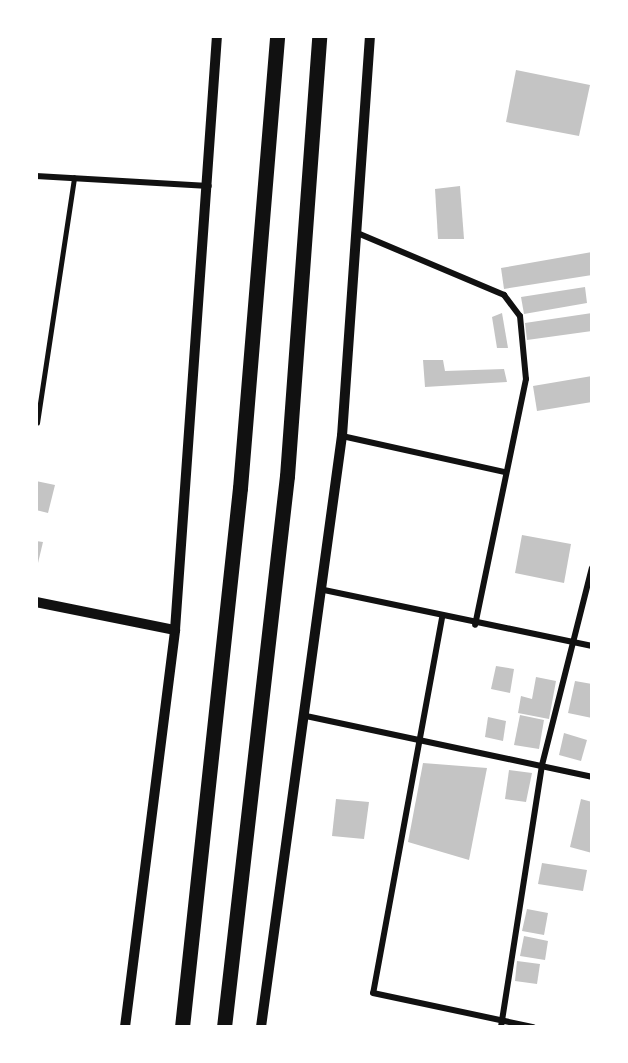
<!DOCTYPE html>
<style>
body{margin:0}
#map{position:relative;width:628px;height:1063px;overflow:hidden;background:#fff;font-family:"Source Serif 4",serif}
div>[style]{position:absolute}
.building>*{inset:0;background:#c4c4c4}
.service>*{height:4.5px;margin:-2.25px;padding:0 2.25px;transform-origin:2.25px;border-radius:2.25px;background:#111}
.minor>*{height:6px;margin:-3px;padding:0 3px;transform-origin:3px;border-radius:3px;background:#111}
.tertiary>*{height:10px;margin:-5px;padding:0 5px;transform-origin:5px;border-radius:5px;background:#111}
.primary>*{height:15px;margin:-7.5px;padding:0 7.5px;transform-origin:7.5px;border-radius:7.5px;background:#111}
span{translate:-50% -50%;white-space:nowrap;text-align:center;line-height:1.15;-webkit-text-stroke:4.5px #fff;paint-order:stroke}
.frame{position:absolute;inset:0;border:38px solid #fff;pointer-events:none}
</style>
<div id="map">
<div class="building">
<i style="clip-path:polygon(516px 70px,590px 85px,579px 136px,506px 122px)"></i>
<i style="clip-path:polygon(460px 186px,464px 239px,438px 239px,435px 189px)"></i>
<i style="clip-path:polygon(592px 252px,592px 275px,504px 289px,501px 268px)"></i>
<i style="clip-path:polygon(585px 287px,587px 303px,524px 314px,521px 297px)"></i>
<i style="clip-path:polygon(502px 313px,508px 348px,497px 348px,492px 317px)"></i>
<i style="clip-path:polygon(592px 313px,592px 331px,527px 340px,525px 323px)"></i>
<i style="clip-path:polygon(423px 360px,443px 360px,445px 371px,504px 369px,507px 382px,425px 387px)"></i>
<i style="clip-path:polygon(592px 376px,592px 402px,537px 411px,533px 386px)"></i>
<i style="clip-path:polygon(36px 481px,55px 485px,48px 513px,36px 510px)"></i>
<i style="clip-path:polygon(522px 535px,571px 544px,564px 583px,515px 573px)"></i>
<i style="clip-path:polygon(36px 541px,43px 542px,38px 563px,36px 562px)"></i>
<i style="clip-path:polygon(496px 666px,514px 669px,510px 693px,491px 689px)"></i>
<i style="clip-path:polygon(536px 677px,556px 681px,549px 719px,518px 713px,521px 696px,532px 699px)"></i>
<i style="clip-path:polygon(575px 681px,592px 684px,592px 718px,568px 713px)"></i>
<i style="clip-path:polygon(520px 715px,544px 720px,539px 749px,514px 745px)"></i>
<i style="clip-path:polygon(488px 717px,506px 721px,503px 741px,485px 737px)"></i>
<i style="clip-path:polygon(564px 733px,587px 740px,581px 761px,559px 755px)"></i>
<i style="clip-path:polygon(423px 763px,487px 768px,469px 860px,408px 842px)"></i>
<i style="clip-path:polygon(509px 770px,532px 773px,526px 802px,505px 799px)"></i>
<i style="clip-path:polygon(336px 799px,369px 802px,364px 839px,332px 836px)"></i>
<i style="clip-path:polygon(581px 799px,592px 802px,592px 853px,570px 847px)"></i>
<i style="clip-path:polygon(542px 863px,587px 870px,583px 891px,538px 884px)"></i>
<i style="clip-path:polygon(527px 909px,548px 913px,544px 935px,522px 931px)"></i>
<i style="clip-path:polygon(524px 936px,548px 941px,545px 960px,520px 956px)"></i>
<i style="clip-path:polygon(517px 961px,540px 964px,537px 984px,515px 981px)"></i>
</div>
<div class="service">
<i style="left:37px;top:423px;width:248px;rotate:-81.4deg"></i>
</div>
<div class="minor">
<i style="left:36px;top:176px;width:173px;rotate:3.3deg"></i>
<i style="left:355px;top:232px;width:162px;rotate:22.9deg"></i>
<i style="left:504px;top:295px;width:26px;rotate:53deg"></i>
<i style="left:520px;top:316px;width:63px;rotate:84.6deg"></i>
<i style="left:526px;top:379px;width:251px;rotate:101.7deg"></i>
<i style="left:342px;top:436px;width:167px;rotate:12.5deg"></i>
<i style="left:324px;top:590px;width:274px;rotate:11.8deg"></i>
<i style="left:442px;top:618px;width:381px;rotate:100.4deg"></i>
<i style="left:373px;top:993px;width:164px;rotate:12deg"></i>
<i style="left:306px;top:716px;width:292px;rotate:12deg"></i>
<i style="left:501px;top:1027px;width:265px;rotate:-81.1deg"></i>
<i style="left:542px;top:765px;width:203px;rotate:-75.8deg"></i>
</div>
<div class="tertiary">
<i style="left:36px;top:602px;width:142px;rotate:11.4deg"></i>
<i style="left:125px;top:1027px;width:400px;rotate:-82.8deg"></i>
<i style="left:175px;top:630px;width:595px;rotate:-85.96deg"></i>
<i style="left:261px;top:1027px;width:597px;rotate:-82.2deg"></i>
<i style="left:342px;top:436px;width:401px;rotate:-86deg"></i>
</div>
<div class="primary">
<i style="left:182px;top:1027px;width:542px;rotate:-83.86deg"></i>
<i style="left:240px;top:488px;width:454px;rotate:-85.3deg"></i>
<i style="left:224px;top:1027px;width:555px;rotate:-83.48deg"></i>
<i style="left:287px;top:476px;width:441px;rotate:-85.8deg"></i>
</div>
<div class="frame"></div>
</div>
